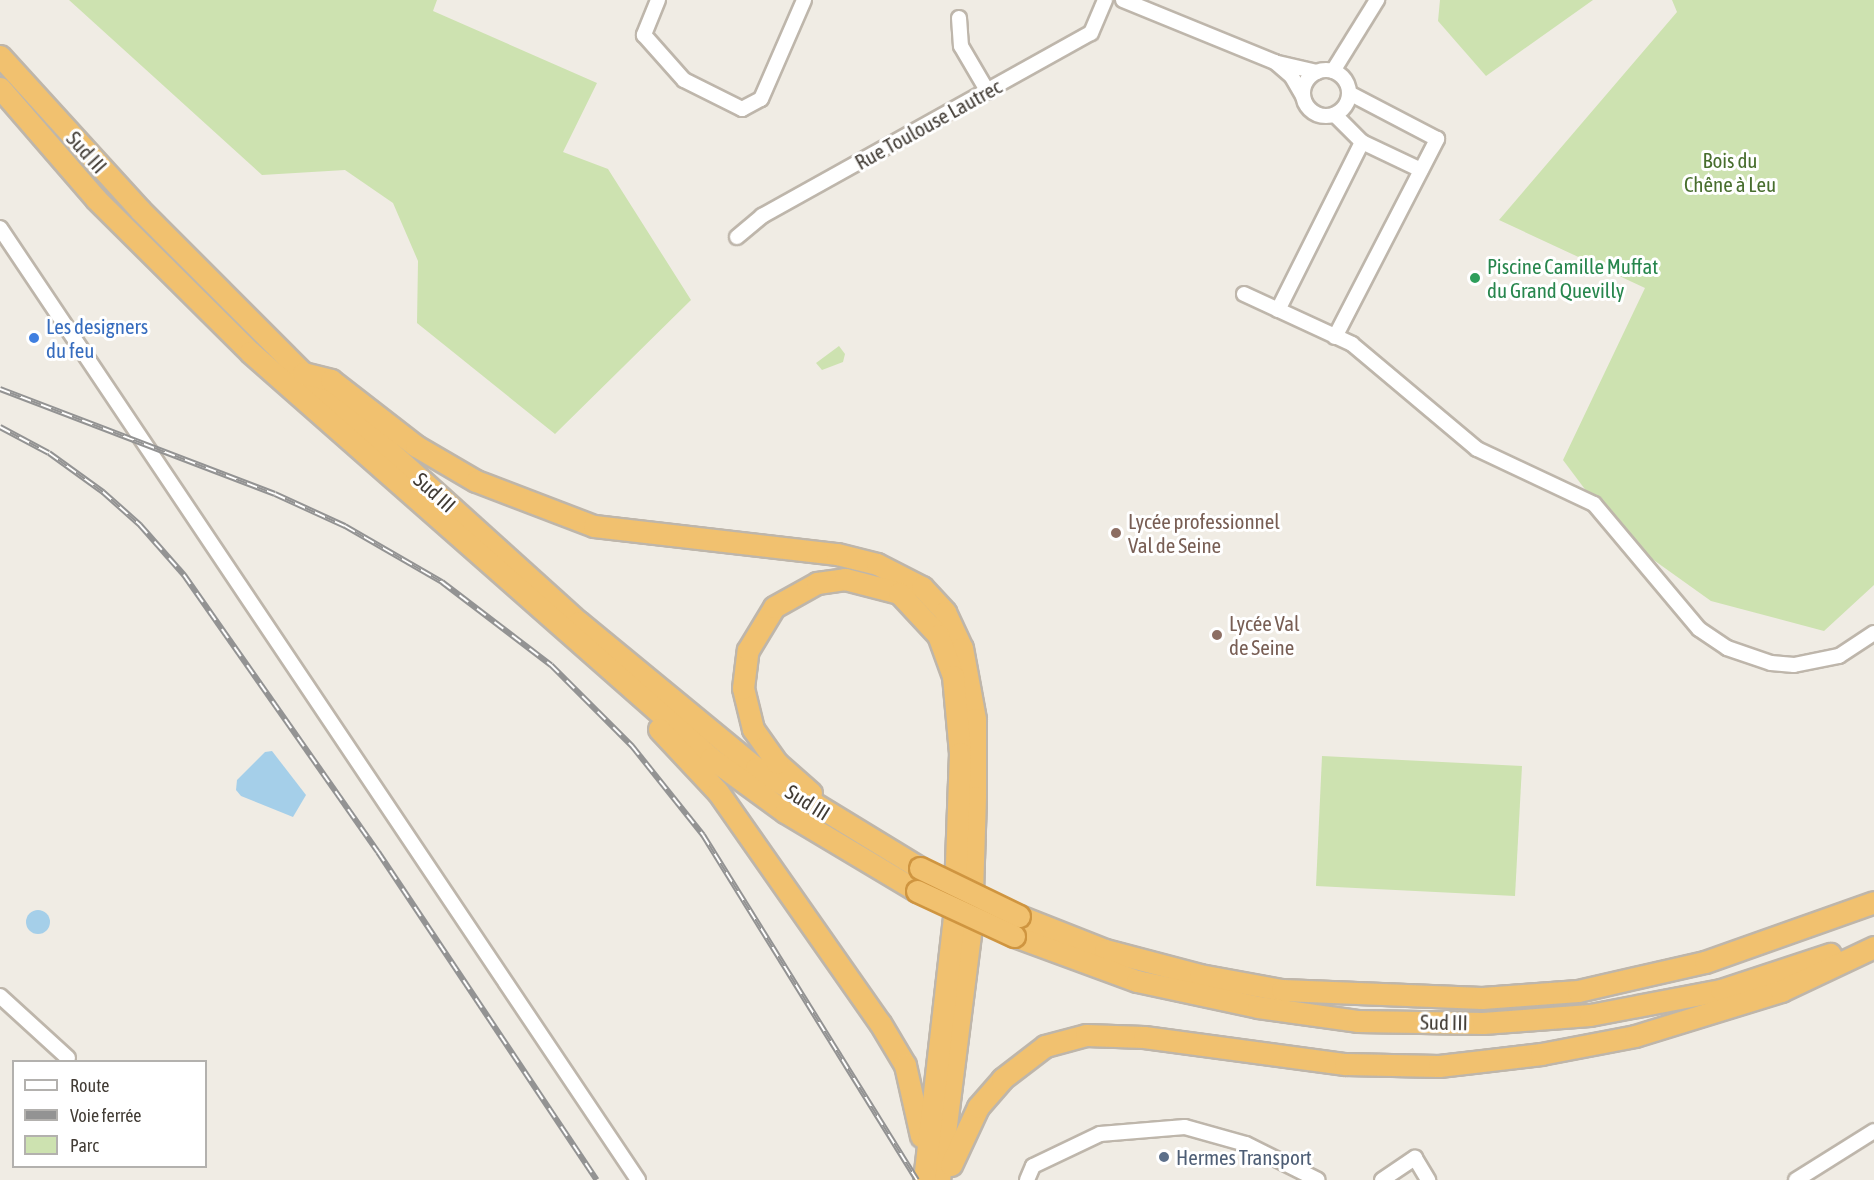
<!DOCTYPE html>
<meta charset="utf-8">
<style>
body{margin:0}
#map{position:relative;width:1874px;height:1180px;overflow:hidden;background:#f0ece4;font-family:"Asap Condensed",sans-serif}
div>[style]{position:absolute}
.green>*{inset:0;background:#cde2b0}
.water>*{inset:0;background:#a5cfe9}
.round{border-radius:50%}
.roads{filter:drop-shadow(2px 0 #beb6ab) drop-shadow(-2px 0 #beb6ab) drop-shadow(0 2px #beb6ab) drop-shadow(0 -2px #beb6ab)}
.minor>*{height:14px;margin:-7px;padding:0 7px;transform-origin:7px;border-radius:7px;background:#fff}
.minor>.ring{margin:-7px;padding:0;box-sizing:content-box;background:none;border:14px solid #fff;border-radius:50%}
.highway>*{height:21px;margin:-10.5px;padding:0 10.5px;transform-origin:10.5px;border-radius:10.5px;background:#f1c16f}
.rail>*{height:6px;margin-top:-3px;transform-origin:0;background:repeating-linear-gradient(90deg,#fff 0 11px,#939393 0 22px);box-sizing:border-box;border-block:2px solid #939393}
.bridges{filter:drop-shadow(2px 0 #cf9540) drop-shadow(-2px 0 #cf9540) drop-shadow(0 2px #cf9540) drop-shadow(0 -2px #cf9540)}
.highway-bridge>*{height:21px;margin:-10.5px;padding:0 10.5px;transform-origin:10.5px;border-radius:10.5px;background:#f1c16f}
.dots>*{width:16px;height:16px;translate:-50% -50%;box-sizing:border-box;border:3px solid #fff;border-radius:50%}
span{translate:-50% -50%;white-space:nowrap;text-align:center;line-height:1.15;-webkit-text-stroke:6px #fff;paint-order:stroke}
.street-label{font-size:21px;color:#423c35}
.park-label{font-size:21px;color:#486e2e}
.leisure-label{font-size:21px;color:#27864d}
.left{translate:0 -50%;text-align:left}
.shop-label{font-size:21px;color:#366cbe}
.education-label{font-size:21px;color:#785e54}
.service-label{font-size:21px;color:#4e5e75}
.legend{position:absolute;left:12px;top:1060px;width:195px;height:108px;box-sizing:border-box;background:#fff;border:2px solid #b3b1ae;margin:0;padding:8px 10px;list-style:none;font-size:18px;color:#423c35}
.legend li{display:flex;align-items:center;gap:12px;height:30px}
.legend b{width:30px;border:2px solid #b3b1ae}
</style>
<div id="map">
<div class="green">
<i style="clip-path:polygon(69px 0,437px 0,433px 11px,597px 83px,563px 152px,608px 169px,691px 300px,555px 434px,417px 323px,418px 261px,393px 203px,345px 170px,262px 175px)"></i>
<i style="clip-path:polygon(1440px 0,1593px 0,1486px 76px,1438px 21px)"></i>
<i style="clip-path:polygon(1672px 0,1874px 0,1874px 585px,1824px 631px,1711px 601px,1620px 536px,1563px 460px,1645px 288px,1499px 220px,1677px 12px)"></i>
<i style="clip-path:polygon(839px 346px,845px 354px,843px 362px,822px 370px,816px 363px)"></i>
<i style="clip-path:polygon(1322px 756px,1522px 766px,1515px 896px,1316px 886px)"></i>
</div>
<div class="water">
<i style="clip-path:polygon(272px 751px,306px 795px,293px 817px,241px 796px,236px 790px,237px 780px,265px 752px)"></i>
<i class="round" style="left:26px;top:910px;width:24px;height:24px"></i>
</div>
<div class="roads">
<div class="minor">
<i style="left:658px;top:0;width:38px;rotate:112deg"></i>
<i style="left:644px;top:35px;width:60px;rotate:48.4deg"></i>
<i style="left:684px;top:80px;width:65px;rotate:26.6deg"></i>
<i style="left:742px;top:109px;width:21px;rotate:-28deg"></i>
<i style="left:761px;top:99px;width:108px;rotate:-66.5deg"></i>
<i style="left:1123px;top:0;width:164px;rotate:22.2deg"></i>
<i style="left:1275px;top:62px;width:23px;rotate:41deg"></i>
<i style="left:1292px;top:77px;width:22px;rotate:60deg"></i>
<i style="left:959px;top:18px;width:28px;rotate:86deg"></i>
<i style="left:961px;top:46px;width:53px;rotate:59.6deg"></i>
<i style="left:1278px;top:63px;width:40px;rotate:13deg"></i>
<i class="ring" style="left:1303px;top:70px;width:32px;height:32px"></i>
<i style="left:1333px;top:71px;width:84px;rotate:-58.2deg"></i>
<i style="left:1335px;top:115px;width:38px;rotate:45deg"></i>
<i style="left:1362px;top:142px;width:65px;rotate:25.4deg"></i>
<i style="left:0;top:228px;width:1146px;rotate:56.17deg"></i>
<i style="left:737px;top:237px;width:33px;rotate:-40deg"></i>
<i style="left:762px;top:216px;width:376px;rotate:-29.1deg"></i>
<i style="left:1091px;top:33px;width:36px;rotate:-67deg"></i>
<i style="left:1244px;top:294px;width:119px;rotate:24.8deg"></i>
<i style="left:1352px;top:344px;width:163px;rotate:40deg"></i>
<i style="left:1477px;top:449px;width:129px;rotate:25.2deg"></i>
<i style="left:1594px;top:504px;width:163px;rotate:50deg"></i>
<i style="left:1699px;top:629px;width:34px;rotate:34deg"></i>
<i style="left:1727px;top:648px;width:46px;rotate:18.8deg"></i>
<i style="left:1771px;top:663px;width:23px;rotate:5deg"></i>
<i style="left:1794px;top:665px;width:46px;rotate:-11.3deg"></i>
<i style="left:1839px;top:656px;width:42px;rotate:-33.3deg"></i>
<i style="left:1278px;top:310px;width:188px;rotate:-63.4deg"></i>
<i style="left:1335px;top:337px;width:223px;rotate:-62.7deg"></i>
<i style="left:1437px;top:139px;width:99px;rotate:-152.4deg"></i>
<i style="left:0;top:996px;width:92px;rotate:42.4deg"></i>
<i style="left:1027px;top:1180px;width:15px;rotate:-67deg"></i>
<i style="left:1033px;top:1166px;width:74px;rotate:-25.5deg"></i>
<i style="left:1100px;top:1134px;width:85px;rotate:-4.7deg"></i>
<i style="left:1185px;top:1127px;width:63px;rotate:15.6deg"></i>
<i style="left:1246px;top:1144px;width:80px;rotate:26.6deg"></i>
<i style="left:1382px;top:1180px;width:40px;rotate:-34deg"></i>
<i style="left:1415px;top:1158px;width:26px;rotate:59deg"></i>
<i style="left:1796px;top:1180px;width:92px;rotate:-32.1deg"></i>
</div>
<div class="highway">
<i style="left:0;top:56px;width:208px;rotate:47.7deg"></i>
<i style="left:140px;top:210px;width:231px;rotate:45deg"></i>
<i style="left:303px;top:373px;width:372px;rotate:42.1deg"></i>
<i style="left:579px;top:622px;width:229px;rotate:39.5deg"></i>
<i style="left:756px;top:768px;width:192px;rotate:31.4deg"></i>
<i style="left:0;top:88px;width:147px;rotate:49.1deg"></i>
<i style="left:96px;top:199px;width:217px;rotate:44.8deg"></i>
<i style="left:250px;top:352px;width:614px;rotate:41.37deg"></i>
<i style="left:711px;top:758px;width:92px;rotate:36.1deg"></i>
<i style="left:785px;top:812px;width:154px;rotate:30.9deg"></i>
<i style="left:303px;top:373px;width:29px;rotate:14deg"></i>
<i style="left:331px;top:380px;width:108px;rotate:37.8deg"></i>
<i style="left:416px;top:446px;width:69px;rotate:30.3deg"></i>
<i style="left:476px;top:481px;width:126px;rotate:20.9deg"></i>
<i style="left:594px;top:526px;width:245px;rotate:6.6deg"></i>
<i style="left:837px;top:554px;width:41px;rotate:14deg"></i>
<i style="left:877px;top:564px;width:51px;rotate:27.1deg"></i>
<i style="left:922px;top:587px;width:34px;rotate:47deg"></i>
<i style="left:945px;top:612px;width:40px;rotate:65deg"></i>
<i style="left:962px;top:648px;width:72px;rotate:79.6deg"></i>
<i style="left:975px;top:719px;width:78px;rotate:90deg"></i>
<i style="left:975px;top:797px;width:130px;rotate:91.8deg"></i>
<i style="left:971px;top:927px;width:255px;rotate:97.2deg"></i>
<i style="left:659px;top:729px;width:86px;rotate:46.9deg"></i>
<i style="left:718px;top:792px;width:282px;rotate:55deg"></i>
<i style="left:880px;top:1023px;width:49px;rotate:59.2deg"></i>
<i style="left:905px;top:1065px;width:73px;rotate:77.3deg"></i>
<i style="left:811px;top:793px;width:45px;rotate:-138.6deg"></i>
<i style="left:777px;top:763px;width:42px;rotate:-125.2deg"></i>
<i style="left:753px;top:729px;width:42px;rotate:-103.7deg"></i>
<i style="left:743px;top:688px;width:38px;rotate:-83deg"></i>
<i style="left:748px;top:650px;width:50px;rotate:-58.8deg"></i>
<i style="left:774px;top:607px;width:49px;rotate:-29.2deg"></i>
<i style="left:817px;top:583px;width:28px;rotate:-8deg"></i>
<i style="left:845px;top:579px;width:56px;rotate:14.5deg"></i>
<i style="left:899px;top:593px;width:57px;rotate:47.1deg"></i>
<i style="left:938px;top:635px;width:44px;rotate:69.9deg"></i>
<i style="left:953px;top:676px;width:77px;rotate:84.8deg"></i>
<i style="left:960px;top:753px;width:164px;rotate:92.1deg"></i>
<i style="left:954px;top:917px;width:265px;rotate:96.5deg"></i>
<i style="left:1019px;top:916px;width:92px;rotate:21.6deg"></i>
<i style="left:1105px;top:950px;width:98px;rotate:14.7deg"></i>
<i style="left:1200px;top:975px;width:83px;rotate:10.4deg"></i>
<i style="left:1282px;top:990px;width:200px;rotate:2.3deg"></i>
<i style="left:1482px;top:998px;width:96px;rotate:-4.2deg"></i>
<i style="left:1578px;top:991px;width:130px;rotate:-12.9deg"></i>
<i style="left:1705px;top:962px;width:179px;rotate:-19.5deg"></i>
<i style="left:1014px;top:936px;width:131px;rotate:20.1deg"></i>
<i style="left:1137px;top:981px;width:124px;rotate:12.1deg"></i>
<i style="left:1258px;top:1007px;width:100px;rotate:8deg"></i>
<i style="left:1357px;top:1021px;width:126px;rotate:0.9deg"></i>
<i style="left:1483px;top:1023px;width:107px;rotate:-4.3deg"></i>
<i style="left:1590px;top:1015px;width:133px;rotate:-10.8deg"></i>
<i style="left:1721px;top:990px;width:115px;rotate:-18.3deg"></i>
<i style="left:951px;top:1165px;width:64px;rotate:-65deg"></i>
<i style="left:978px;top:1107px;width:37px;rotate:-49deg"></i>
<i style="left:1002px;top:1079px;width:54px;rotate:-37.5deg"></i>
<i style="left:1045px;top:1046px;width:42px;rotate:-15deg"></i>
<i style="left:1086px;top:1035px;width:58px;rotate:2deg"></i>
<i style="left:1144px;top:1037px;width:203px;rotate:7.7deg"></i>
<i style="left:1345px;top:1064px;width:94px;rotate:1.2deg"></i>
<i style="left:1439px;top:1066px;width:103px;rotate:-6.7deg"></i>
<i style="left:1541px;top:1054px;width:96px;rotate:-10.8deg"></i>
<i style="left:1635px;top:1036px;width:153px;rotate:-17.1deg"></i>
<i style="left:1781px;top:991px;width:103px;rotate:-25.3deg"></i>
</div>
</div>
<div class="rail">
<i style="left:0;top:389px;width:294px;rotate:20.9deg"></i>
<i style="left:275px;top:494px;width:77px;rotate:24.6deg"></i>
<i style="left:345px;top:526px;width:112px;rotate:30deg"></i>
<i style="left:442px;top:582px;width:137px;rotate:37.3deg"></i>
<i style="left:551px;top:665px;width:115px;rotate:45deg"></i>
<i style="left:632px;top:746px;width:114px;rotate:51.4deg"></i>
<i style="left:703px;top:835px;width:406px;rotate:58.2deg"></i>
<i style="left:0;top:427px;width:55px;rotate:28deg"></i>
<i style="left:49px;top:453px;width:67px;rotate:35.8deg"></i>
<i style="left:103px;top:492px;width:50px;rotate:41.7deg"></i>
<i style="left:140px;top:525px;width:67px;rotate:48.7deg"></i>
<i style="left:184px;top:575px;width:338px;rotate:55deg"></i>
<i style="left:378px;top:852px;width:394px;rotate:56.3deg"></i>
</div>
<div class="bridges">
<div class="highway-bridge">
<i style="left:920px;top:868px;width:110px;rotate:25.9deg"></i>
<i style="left:917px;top:891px;width:107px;rotate:24.9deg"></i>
</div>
</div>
<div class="dots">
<i style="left:1475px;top:278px;background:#2e9e5b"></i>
<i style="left:34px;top:338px;background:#3f7fe0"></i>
<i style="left:1116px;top:533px;background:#8d6e63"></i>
<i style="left:1217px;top:635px;background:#8d6e63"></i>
<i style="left:1164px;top:1157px;background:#5c6f8a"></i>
</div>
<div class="street-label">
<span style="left:928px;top:124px;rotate:-29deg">Rue Toulouse Lautrec</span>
<span style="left:87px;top:152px;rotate:48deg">Sud III</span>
<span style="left:435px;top:492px;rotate:42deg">Sud III</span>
<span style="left:808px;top:802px;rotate:32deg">Sud III</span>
<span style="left:1444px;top:1022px;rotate:1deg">Sud III</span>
</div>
<div class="park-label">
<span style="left:1730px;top:172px">Bois du<br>Chêne à Leu</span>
</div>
<div class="leisure-label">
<span class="left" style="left:1487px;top:278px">Piscine Camille Muffat<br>du Grand Quevilly</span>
</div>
<div class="shop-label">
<span class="left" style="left:46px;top:338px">Les designers<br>du feu</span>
</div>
<div class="education-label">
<span class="left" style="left:1128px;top:533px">Lycée professionnel<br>Val de Seine</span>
<span class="left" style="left:1229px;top:635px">Lycée Val<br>de Seine</span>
</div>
<div class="service-label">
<span class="left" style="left:1176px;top:1157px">Hermes Transport</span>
</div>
<ul class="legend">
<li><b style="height:8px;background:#fff"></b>Route</li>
<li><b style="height:8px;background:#939393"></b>Voie ferrée</li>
<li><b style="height:16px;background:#cde2b0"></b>Parc</li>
</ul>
</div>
